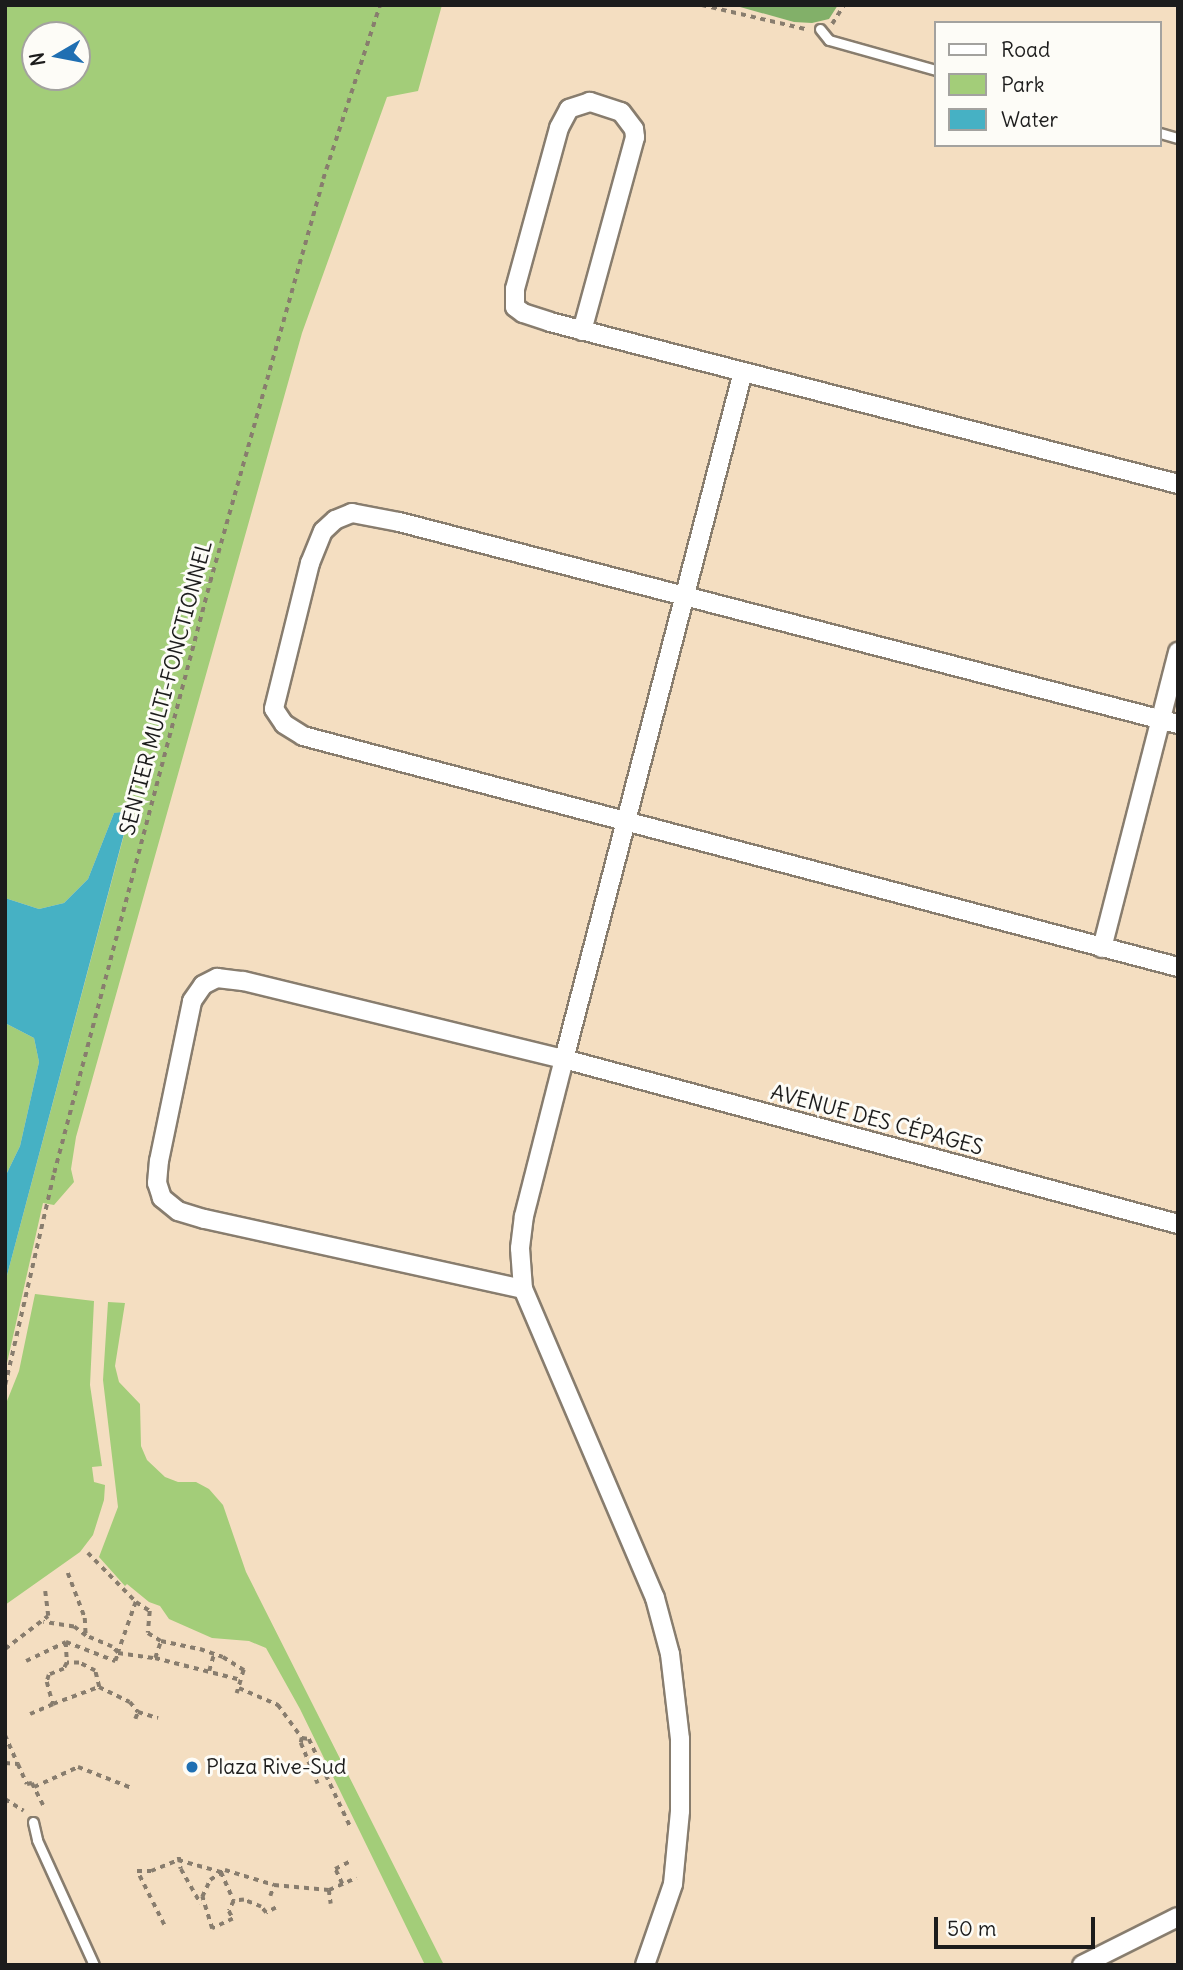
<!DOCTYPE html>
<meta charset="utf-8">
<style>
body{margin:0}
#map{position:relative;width:1183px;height:1970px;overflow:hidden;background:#f4dec1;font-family:Delius,sans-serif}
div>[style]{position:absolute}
.green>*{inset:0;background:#a3cd79}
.forest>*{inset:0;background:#82b069}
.water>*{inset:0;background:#46b1c4}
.path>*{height:3.5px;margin-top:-1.75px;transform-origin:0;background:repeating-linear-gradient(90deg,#887d6e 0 5px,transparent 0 10px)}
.roads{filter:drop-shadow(2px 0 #887d6e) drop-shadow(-2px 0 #887d6e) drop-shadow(0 2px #887d6e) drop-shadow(0 -2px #887d6e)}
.lane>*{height:9px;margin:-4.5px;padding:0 4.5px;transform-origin:4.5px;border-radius:4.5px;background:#fff}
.street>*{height:18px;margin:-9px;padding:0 9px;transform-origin:9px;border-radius:9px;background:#fff}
.dots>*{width:19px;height:19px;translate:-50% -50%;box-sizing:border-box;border:4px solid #fdfcf7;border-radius:50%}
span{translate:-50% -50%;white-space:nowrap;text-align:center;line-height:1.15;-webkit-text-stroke:6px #fdfcf7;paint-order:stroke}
.street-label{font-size:21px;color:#1c1c1c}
.poi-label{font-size:21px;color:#1c1c1c}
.left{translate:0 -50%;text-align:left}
.frame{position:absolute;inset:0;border:7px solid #1c1c1c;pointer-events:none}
.legend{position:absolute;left:934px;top:21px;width:228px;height:126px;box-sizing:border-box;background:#fdfcf7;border:2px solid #a3a29f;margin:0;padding:9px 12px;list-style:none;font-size:21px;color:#1c1c1c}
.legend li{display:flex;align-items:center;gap:14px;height:35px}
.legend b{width:35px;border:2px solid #a3a29f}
.north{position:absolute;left:21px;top:21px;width:70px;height:70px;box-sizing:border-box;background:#fdfcf7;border:2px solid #a3a29f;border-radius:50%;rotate:260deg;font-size:19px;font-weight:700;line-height:28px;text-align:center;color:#1c1c1c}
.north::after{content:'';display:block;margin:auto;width:24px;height:32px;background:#1f6fb2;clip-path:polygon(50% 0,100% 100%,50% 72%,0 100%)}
.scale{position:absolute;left:934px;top:1917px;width:161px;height:32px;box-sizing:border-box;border:4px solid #1c1c1c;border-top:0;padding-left:9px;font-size:21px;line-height:24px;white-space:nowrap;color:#1c1c1c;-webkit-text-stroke:5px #fdfcf7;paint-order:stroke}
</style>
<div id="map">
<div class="green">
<i style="clip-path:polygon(evenodd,5px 5px,442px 5px,418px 91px,387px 97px,302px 333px,76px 1137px,71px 1169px,74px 1182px,54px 1205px,43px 1203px,5px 1372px,5px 1283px,130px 812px,114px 813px,88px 879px,64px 903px,39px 909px,5px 898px,5px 5px,35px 35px,77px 35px,77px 77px,35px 77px,35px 35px)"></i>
<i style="clip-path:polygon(5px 1023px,34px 1038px,39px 1062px,20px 1146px,5px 1177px)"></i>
<i style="clip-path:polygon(35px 1294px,94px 1301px,90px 1385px,102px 1466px,92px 1467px,94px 1482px,105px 1485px,104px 1500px,93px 1535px,80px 1552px,5px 1605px,5px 1406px,19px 1371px)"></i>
<i style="clip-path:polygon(108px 1302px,125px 1303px,115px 1366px,119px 1382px,140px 1404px,141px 1446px,147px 1460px,165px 1477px,178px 1482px,196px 1482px,209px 1489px,223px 1505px,246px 1572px,444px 1965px,425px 1965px,300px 1709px,266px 1648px,249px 1641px,212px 1638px,169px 1619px,160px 1606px,149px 1602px,127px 1584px,125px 1586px,99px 1557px,118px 1507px,103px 1380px)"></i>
</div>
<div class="forest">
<i style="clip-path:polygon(733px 5px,838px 5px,829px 19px,812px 23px,794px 22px)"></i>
</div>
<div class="water">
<i style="clip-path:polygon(130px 811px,5px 1283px,5px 1177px,20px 1146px,39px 1062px,34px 1038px,5px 1023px,5px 898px,39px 909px,64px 903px,88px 879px,114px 813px)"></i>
</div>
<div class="path">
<i style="left:702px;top:5px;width:106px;rotate:13.1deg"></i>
<i style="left:832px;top:24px;width:22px;rotate:-58deg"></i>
<i style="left:5px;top:1385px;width:218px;rotate:-77deg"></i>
<i style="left:54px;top:1173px;width:611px;rotate:-75.21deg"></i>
<i style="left:210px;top:582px;width:419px;rotate:-74.3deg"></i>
<i style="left:323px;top:179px;width:183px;rotate:-71.9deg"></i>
<i style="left:88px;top:1553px;width:69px;rotate:45.6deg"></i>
<i style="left:136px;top:1602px;width:17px;rotate:33deg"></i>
<i style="left:150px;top:1611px;width:22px;rotate:95deg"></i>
<i style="left:148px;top:1633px;width:15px;rotate:32deg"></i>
<i style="left:68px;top:1573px;width:48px;rotate:69.3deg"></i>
<i style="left:85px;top:1618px;width:18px;rotate:87deg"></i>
<i style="left:136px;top:1602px;width:54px;rotate:109.4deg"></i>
<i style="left:118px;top:1653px;width:37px;rotate:8deg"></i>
<i style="left:155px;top:1658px;width:89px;rotate:14.3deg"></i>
<i style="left:241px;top:1680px;width:14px;rotate:107deg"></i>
<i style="left:66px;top:1642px;width:21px;rotate:87deg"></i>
<i style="left:67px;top:1663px;width:7px;rotate:117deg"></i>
<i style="left:64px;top:1669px;width:16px;rotate:158deg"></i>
<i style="left:49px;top:1675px;width:7px;rotate:106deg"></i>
<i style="left:47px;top:1682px;width:23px;rotate:75deg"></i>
<i style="left:53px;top:1704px;width:49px;rotate:-20.3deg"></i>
<i style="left:99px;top:1687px;width:16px;rotate:-104deg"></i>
<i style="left:95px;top:1671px;width:18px;rotate:-153deg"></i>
<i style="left:79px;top:1663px;width:12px;rotate:180deg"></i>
<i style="left:5px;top:1649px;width:54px;rotate:-37.5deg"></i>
<i style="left:48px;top:1616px;width:25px;rotate:-97deg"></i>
<i style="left:155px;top:1658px;width:18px;rotate:-71deg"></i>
<i style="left:161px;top:1641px;width:40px;rotate:12deg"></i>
<i style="left:200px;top:1649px;width:24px;rotate:19deg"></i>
<i style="left:223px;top:1657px;width:25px;rotate:32deg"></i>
<i style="left:244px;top:1670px;width:9px;rotate:108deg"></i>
<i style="left:26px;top:1661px;width:44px;rotate:-25.4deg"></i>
<i style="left:66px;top:1642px;width:53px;rotate:21.2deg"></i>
<i style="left:115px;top:1661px;width:9px;rotate:-69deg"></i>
<i style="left:118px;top:1653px;width:8px;rotate:-135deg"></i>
<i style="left:112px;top:1647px;width:28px;rotate:-157deg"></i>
<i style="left:86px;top:1636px;width:15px;rotate:-143deg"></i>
<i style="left:74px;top:1627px;width:31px;rotate:-171deg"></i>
<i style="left:209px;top:1671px;width:18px;rotate:-74deg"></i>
<i style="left:99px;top:1687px;width:34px;rotate:26deg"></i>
<i style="left:130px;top:1702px;width:13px;rotate:51deg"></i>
<i style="left:138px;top:1712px;width:21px;rotate:17deg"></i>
<i style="left:239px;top:1688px;width:43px;rotate:23.6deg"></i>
<i style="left:278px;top:1705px;width:41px;rotate:54deg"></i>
<i style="left:302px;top:1738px;width:7px;rotate:8deg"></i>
<i style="left:309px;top:1739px;width:96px;rotate:64.8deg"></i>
<i style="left:30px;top:1714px;width:25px;rotate:-23deg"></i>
<i style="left:135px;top:1719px;width:8px;rotate:-67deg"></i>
<i style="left:5px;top:1735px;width:32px;rotate:66deg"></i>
<i style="left:302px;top:1738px;width:5px;rotate:101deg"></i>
<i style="left:301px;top:1743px;width:44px;rotate:67.5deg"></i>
<i style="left:5px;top:1763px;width:13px;rotate:4deg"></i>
<i style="left:18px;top:1764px;width:22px;rotate:66deg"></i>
<i style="left:27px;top:1784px;width:5px;rotate:-11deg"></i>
<i style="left:32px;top:1783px;width:25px;rotate:63deg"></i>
<i style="left:34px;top:1787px;width:48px;rotate:-24.4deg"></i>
<i style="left:78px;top:1767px;width:58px;rotate:21.3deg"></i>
<i style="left:5px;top:1799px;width:22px;rotate:32deg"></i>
<i style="left:179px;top:1857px;width:12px;rotate:81deg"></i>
<i style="left:181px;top:1869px;width:40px;rotate:60.3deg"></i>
<i style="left:342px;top:1884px;width:17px;rotate:-115deg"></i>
<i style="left:335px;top:1869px;width:16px;rotate:-27deg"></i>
<i style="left:329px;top:1890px;width:14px;rotate:82deg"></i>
<i style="left:270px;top:1896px;width:12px;rotate:-70deg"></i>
<i style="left:276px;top:1908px;width:11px;rotate:153deg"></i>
<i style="left:266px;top:1913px;width:8px;rotate:-130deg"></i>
<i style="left:261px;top:1907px;width:18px;rotate:-158deg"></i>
<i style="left:244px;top:1900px;width:10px;rotate:174deg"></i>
<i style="left:234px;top:1901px;width:11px;rotate:117deg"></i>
<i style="left:229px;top:1911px;width:9px;rotate:63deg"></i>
<i style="left:233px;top:1919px;width:23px;rotate:155deg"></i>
<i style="left:212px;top:1929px;width:34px;rotate:-107deg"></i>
<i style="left:202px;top:1897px;width:19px;rotate:-65deg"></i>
<i style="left:210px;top:1880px;width:18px;rotate:-34deg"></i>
<i style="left:225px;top:1870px;width:51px;rotate:17deg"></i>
<i style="left:274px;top:1885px;width:55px;rotate:5.2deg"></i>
<i style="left:329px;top:1890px;width:30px;rotate:-24deg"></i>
<i style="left:164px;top:1925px;width:60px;rotate:-116.6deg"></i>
<i style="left:137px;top:1871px;width:14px"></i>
<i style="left:151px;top:1871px;width:29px;rotate:-22deg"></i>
<i style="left:178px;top:1860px;width:45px;rotate:15.6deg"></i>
<i style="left:221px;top:1872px;width:32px;rotate:66deg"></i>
</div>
<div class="roads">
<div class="lane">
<i style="left:820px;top:29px;width:14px;rotate:51deg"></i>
<i style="left:829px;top:40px;width:111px;rotate:15.7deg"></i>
<i style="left:1160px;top:133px;width:19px;rotate:16deg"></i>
<i style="left:33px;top:1822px;width:18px;rotate:77deg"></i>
<i style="left:37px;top:1840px;width:137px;rotate:65.5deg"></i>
</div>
<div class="street">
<i style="left:582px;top:331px;width:201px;rotate:-74.7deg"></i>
<i style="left:635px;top:137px;width:8px;rotate:-97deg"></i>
<i style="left:634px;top:129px;width:21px;rotate:-127deg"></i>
<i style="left:621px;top:112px;width:33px;rotate:-162deg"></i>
<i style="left:590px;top:102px;width:22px;rotate:162deg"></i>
<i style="left:569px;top:109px;width:21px;rotate:118deg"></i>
<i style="left:559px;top:128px;width:167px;rotate:105.3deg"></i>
<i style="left:515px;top:289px;width:18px;rotate:90deg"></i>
<i style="left:515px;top:307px;width:10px;rotate:37deg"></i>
<i style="left:523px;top:313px;width:28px;rotate:18deg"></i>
<i style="left:550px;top:322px;width:649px;rotate:14.46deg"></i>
<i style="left:1178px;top:724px;width:805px;rotate:-165.46deg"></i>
<i style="left:399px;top:522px;width:48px;rotate:-169.2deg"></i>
<i style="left:352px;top:513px;width:18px;rotate:158deg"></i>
<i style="left:335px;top:520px;width:16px;rotate:137deg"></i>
<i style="left:323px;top:531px;width:35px;rotate:112deg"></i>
<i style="left:310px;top:563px;width:150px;rotate:103.9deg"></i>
<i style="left:274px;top:709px;width:18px;rotate:56deg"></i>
<i style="left:284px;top:724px;width:22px;rotate:32deg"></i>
<i style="left:303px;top:736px;width:905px;rotate:14.79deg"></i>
<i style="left:1102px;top:948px;width:306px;rotate:-75.6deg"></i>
<i style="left:523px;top:1289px;width:327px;rotate:-167.6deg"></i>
<i style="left:204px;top:1219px;width:27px;rotate:-163deg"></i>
<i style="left:178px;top:1211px;width:21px;rotate:-141deg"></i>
<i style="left:162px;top:1198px;width:16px;rotate:-108deg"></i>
<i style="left:157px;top:1183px;width:22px;rotate:-85deg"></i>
<i style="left:159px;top:1161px;width:163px;rotate:-78.3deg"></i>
<i style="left:192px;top:1001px;width:19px;rotate:-55deg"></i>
<i style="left:203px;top:985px;width:16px;rotate:-27deg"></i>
<i style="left:217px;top:978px;width:26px;rotate:7deg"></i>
<i style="left:243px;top:981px;width:330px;rotate:13.7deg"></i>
<i style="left:564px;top:1059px;width:636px;rotate:15.04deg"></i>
<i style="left:645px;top:1965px;width:86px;rotate:-70.9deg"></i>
<i style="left:673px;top:1884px;width:73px;rotate:-84.5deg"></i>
<i style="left:680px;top:1811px;width:72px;rotate:-90deg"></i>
<i style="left:680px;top:1739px;width:86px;rotate:-96.7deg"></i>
<i style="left:670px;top:1654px;width:58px;rotate:-105deg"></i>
<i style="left:655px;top:1598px;width:336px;rotate:-113.1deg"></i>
<i style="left:523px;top:1289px;width:41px;rotate:-94.2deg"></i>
<i style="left:520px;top:1248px;width:32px;rotate:-83deg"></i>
<i style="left:524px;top:1216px;width:162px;rotate:-75.7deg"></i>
<i style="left:564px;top:1059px;width:710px;rotate:-75.4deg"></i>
<i style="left:1082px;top:1965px;width:107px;rotate:-26.6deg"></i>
</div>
</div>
<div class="dots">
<i style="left:192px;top:1767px;background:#1f6fb2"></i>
</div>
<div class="street-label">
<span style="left:166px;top:688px;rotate:-75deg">SENTIER MULTI-FONCTIONNEL</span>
<span style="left:877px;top:1120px;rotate:15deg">AVENUE DES CÉPAGES</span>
</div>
<div class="poi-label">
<span class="left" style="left:206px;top:1767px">Plaza Rive-Sud</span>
</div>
<div class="frame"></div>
<ul class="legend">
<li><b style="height:9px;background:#fff"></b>Road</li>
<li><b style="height:19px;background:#a3cd79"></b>Park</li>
<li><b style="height:19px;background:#46b1c4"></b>Water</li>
</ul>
<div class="north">N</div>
<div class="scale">50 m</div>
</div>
